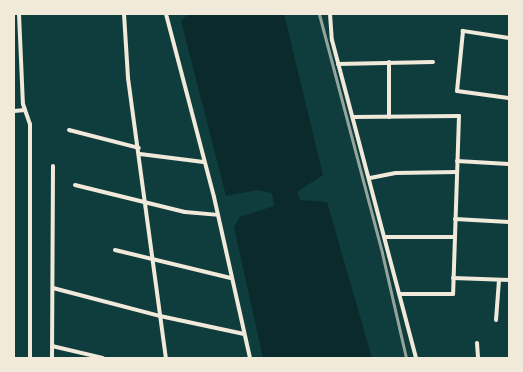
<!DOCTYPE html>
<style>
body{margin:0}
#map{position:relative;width:523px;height:372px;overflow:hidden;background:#0f3d3e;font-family:"Golos Text",sans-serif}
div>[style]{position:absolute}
.water>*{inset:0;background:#0a2a2b}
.minor>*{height:4px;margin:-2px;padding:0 2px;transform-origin:2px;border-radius:2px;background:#f1e9da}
.rail>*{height:3px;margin:-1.5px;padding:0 1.5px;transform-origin:1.5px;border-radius:1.5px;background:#97a49c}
span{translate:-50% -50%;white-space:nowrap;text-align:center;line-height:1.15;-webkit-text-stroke:4px #f1e9da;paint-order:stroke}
.frame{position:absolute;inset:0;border:15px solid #f1e9da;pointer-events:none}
</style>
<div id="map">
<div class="water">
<i style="clip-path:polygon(188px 14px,284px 14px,323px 175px,297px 192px,300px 200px,327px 202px,372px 358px,263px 358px,234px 227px,240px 217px,274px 206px,272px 193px,257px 190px,226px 196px,181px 21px)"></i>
</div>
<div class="minor">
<i style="left:19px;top:14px;width:90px;rotate:87.5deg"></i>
<i style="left:23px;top:104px;width:21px;rotate:71deg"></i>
<i style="left:30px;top:124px;width:234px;rotate:90deg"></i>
<i style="left:124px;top:14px;width:64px;rotate:86.4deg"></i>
<i style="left:128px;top:78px;width:283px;rotate:82.3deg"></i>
<i style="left:166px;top:14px;width:189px;rotate:75.3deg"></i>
<i style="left:214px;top:197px;width:165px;rotate:77.4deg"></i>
<i style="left:330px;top:14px;width:26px;rotate:86deg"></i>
<i style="left:332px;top:40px;width:329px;rotate:75.2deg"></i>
<i style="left:509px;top:38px;width:47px;rotate:-171.3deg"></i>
<i style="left:463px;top:31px;width:60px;rotate:95.7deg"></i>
<i style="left:457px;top:91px;width:52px;rotate:7.7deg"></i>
<i style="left:389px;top:62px;width:55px;rotate:90deg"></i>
<i style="left:338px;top:64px;width:95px;rotate:-1.2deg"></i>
<i style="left:14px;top:111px;width:11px;rotate:-5deg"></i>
<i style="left:353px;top:117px;width:106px;rotate:-0.5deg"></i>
<i style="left:459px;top:116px;width:178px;rotate:91.9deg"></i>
<i style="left:453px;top:294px;width:53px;rotate:180deg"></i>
<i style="left:69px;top:130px;width:72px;rotate:14.4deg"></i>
<i style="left:140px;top:154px;width:64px;rotate:7.1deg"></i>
<i style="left:457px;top:161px;width:52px;rotate:3.3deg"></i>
<i style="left:370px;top:178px;width:26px;rotate:-11deg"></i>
<i style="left:396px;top:173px;width:61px;rotate:-0.9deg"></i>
<i style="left:75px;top:185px;width:113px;rotate:13.8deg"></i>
<i style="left:185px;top:212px;width:33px;rotate:5deg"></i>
<i style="left:455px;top:219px;width:54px;rotate:3.2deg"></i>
<i style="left:386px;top:237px;width:69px"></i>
<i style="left:115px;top:250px;width:119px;rotate:13.6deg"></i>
<i style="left:453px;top:278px;width:56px;rotate:2deg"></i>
<i style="left:53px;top:288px;width:111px;rotate:14.7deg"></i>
<i style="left:160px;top:316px;width:86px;rotate:12.1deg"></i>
<i style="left:496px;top:320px;width:40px;rotate:-85.7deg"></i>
<i style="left:477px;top:343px;width:15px;rotate:86deg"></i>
<i style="left:52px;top:346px;width:52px;rotate:13.2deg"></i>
<i style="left:52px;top:358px;width:192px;rotate:-89.7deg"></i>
</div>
<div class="rail">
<i style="left:319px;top:14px;width:247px;rotate:75.2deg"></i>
<i style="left:382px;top:253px;width:108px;rotate:77.1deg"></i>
</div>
<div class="frame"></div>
</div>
